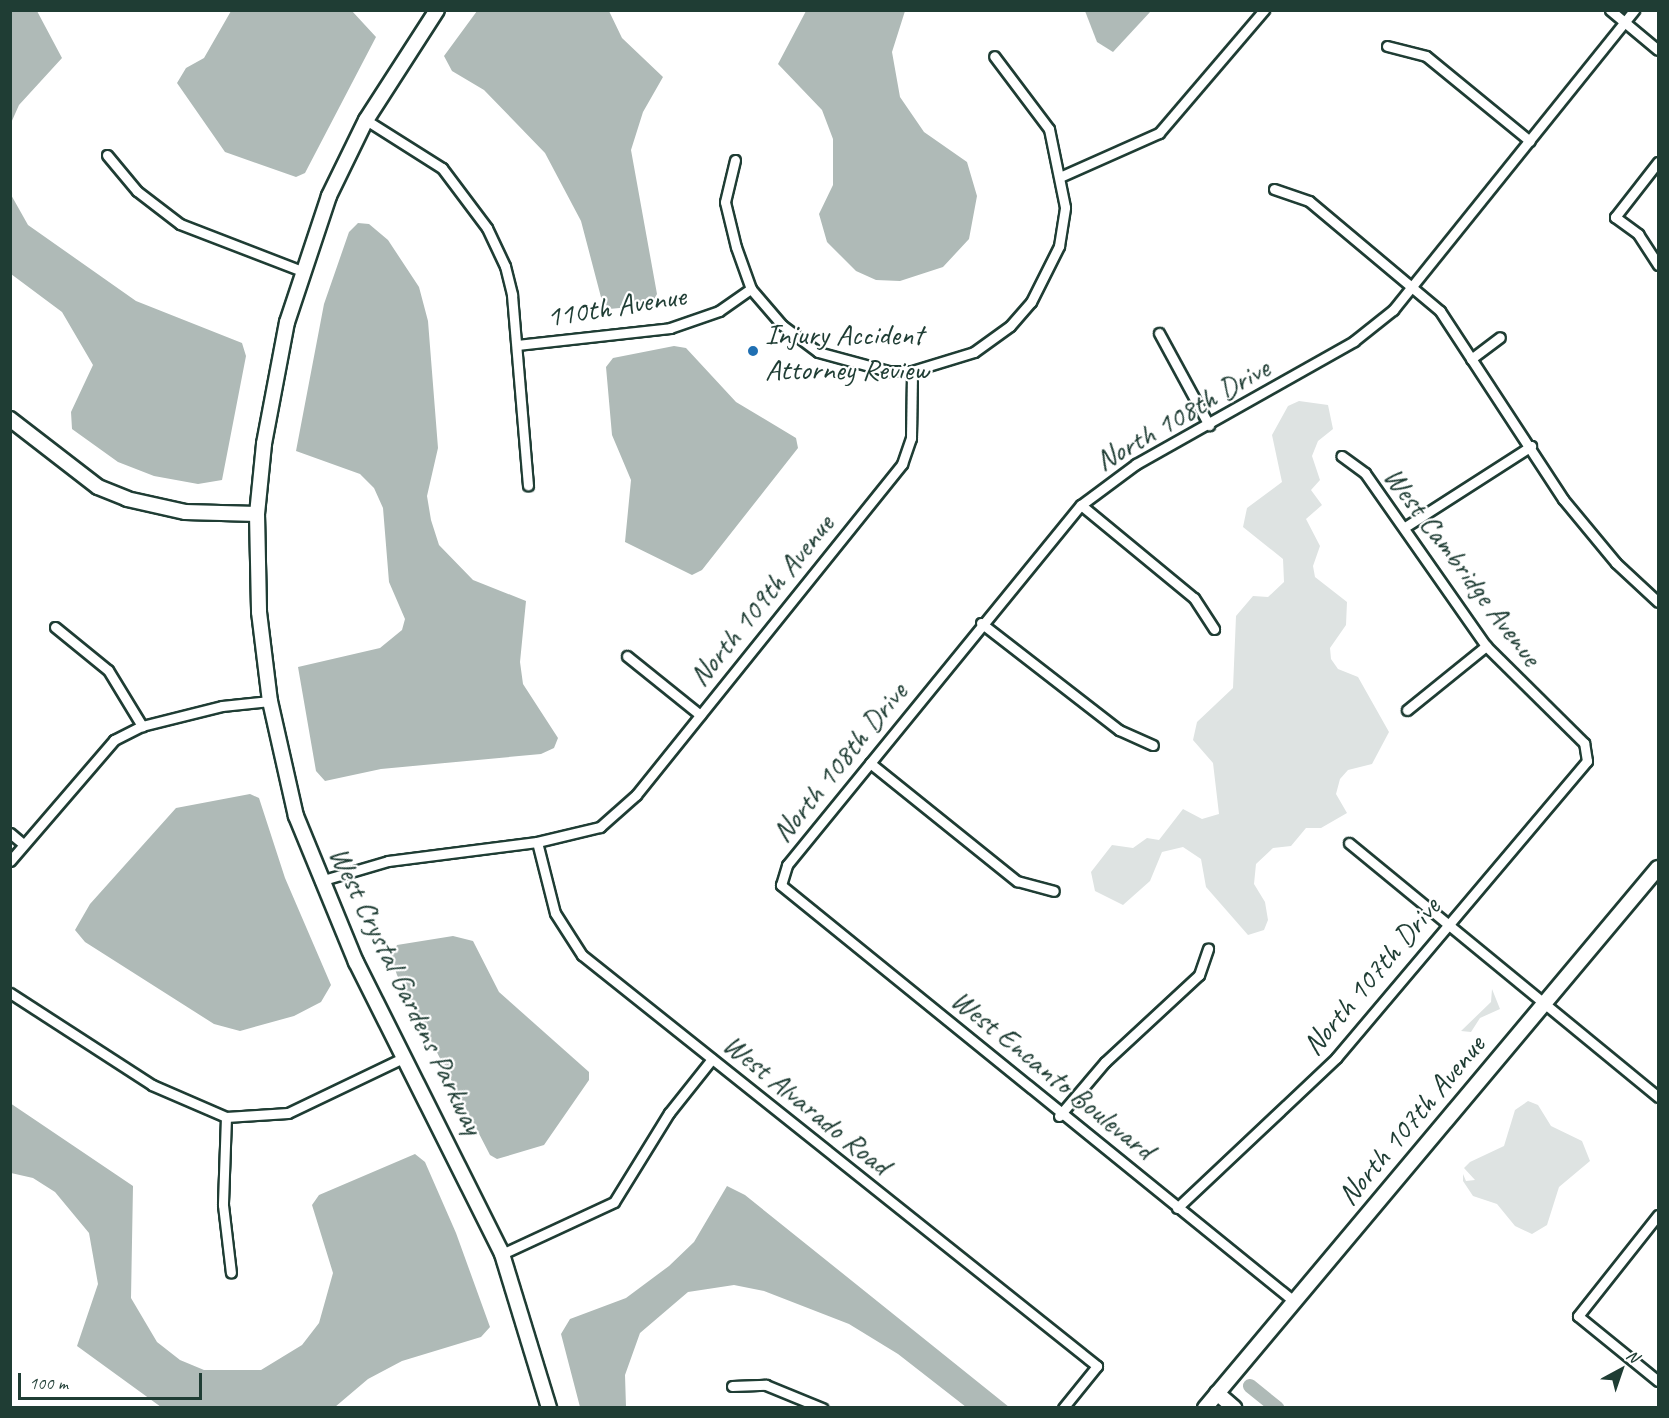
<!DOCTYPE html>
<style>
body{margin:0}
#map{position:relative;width:1669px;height:1418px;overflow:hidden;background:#fff;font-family:Caveat,sans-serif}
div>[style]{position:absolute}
.green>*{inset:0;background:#dee3e2}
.water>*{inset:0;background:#afbab7}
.canal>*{height:14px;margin:-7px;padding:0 7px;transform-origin:7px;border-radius:7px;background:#afbab7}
.roads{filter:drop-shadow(2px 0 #1f3d34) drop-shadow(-2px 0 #1f3d34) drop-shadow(0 2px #1f3d34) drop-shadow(0 -2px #1f3d34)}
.street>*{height:9px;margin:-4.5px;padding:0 4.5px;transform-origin:4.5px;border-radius:4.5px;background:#fff}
.secondary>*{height:14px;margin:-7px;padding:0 7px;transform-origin:7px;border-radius:7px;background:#fff}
.dots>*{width:16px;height:16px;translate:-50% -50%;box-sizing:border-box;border:3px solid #fff;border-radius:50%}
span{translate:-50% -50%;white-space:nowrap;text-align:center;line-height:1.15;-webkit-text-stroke:4.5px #fff;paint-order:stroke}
.street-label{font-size:30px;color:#1f3d34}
.poi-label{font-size:30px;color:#1f3d34}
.left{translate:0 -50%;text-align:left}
.frame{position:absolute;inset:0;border:12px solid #1f3d34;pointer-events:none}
.north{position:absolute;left:1591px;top:1340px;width:60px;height:60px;-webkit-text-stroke:4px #fff;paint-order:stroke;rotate:40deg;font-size:16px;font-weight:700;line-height:24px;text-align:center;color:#1f3d34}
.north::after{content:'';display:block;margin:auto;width:21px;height:27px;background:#1f3d34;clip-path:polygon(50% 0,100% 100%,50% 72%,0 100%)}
.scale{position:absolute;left:18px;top:1373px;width:184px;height:27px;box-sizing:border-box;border:3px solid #1f3d34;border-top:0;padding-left:8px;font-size:18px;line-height:21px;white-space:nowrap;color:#1f3d34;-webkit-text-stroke:4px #fff;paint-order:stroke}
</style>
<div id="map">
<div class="green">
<i style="clip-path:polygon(1299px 401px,1328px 405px,1333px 429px,1318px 441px,1312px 456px,1320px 480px,1311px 490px,1322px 505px,1306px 519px,1320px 546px,1313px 566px,1315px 577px,1347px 602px,1346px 625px,1330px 648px,1331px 659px,1338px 669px,1358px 677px,1389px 732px,1372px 764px,1348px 770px,1340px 779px,1336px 794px,1347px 813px,1321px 828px,1306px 828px,1291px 846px,1273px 848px,1256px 864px,1254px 884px,1265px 902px,1268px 920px,1264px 930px,1248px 935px,1206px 887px,1201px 859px,1183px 847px,1162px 852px,1150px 881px,1123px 905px,1095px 891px,1091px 872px,1112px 845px,1133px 848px,1147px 838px,1159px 840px,1183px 809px,1202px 819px,1219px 814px,1213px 763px,1193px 740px,1197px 722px,1233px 688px,1236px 616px,1253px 596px,1268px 597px,1284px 582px,1283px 559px,1243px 527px,1247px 508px,1282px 482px,1272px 435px,1288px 406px)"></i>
<i style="clip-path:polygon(1492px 989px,1500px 1009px,1480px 1018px,1471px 1032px,1461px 1031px,1491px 1002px)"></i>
<i style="clip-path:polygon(1528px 1101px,1538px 1105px,1551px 1126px,1582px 1141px,1590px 1161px,1559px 1187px,1547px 1225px,1532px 1234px,1515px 1226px,1497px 1204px,1473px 1196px,1463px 1181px,1463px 1174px,1466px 1181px,1475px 1180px,1464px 1168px,1470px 1162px,1504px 1146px,1515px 1110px)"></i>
</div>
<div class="water">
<i style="clip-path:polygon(11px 10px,37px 11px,62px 58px,19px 105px,11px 123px)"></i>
<i style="clip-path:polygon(231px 11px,352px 11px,376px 37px,305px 173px,296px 177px,225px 152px,177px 83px,186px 68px,204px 58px)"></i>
<i style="clip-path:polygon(477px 11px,609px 11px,622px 38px,663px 77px,643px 112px,631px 150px,657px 294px,651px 305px,609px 309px,602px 301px,581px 221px,545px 153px,484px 90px,452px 71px,444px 56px)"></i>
<i style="clip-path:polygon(806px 11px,905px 11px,892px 52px,900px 97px,924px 132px,967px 162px,977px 196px,969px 239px,943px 267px,900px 281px,876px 280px,856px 271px,827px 242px,819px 214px,833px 185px,833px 139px,822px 110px,778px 64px)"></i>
<i style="clip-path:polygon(1085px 11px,1085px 10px,1151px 11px,1113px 52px,1097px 42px)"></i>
<i style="clip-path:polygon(10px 193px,28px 225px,136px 301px,242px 343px,246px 356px,222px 480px,198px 484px,154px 476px,118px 462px,72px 429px,71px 412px,93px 365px,62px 312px,11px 274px)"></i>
<i style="clip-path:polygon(358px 223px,369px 224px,388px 240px,419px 287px,428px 321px,438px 448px,427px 496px,431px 520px,439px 545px,473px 580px,526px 601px,520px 662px,523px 684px,558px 738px,554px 748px,541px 754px,381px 769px,325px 781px,316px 771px,298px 667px,380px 648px,402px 630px,405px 619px,389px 582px,383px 508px,374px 488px,360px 474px,296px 451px,324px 304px,349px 232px)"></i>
<i style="clip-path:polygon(674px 346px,686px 348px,736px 402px,796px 438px,798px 448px,702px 570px,692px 575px,625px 542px,631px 480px,612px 435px,606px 367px,613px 358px)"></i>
<i style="clip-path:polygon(250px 794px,259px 798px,285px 878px,331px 985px,321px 1002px,294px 1016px,240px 1031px,214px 1024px,85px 942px,75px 930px,90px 904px,176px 808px)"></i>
<i style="clip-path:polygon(453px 936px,473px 941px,499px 992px,589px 1072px,589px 1080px,544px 1145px,497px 1159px,490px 1155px,397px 975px,391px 957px,397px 945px)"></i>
<i style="clip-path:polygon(10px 1103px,133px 1186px,131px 1298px,157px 1342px,180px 1360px,204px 1370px,261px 1370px,302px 1345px,319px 1323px,333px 1273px,312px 1205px,319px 1195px,415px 1154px,425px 1162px,456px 1233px,490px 1327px,481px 1337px,402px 1361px,368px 1379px,335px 1407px,161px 1407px,77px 1346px,98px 1284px,89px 1233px,55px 1192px,33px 1178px,11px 1173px)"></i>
<i style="clip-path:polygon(727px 1186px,745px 1195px,1009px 1407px,966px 1407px,898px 1354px,849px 1324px,764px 1291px,734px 1285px,688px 1292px,640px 1333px,625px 1375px,626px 1407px,580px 1407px,561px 1334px,570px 1319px,626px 1298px,669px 1266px,694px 1242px)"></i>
</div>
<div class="canal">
<i style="left:1250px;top:1386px;width:35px;rotate:39deg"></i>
</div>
<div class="roads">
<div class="street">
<i style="left:1610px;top:10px;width:62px;rotate:39.8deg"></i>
<i style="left:1387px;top:46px;width:40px;rotate:14.4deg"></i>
<i style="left:1426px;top:56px;width:134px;rotate:39.3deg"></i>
<i style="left:366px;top:120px;width:90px;rotate:32.3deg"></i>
<i style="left:442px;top:168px;width:75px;rotate:53.1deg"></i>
<i style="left:487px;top:228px;width:42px;rotate:64.7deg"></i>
<i style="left:505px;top:266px;width:30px;rotate:76deg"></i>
<i style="left:512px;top:295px;width:191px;rotate:85.2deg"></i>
<i style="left:107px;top:155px;width:47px;rotate:50.2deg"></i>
<i style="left:137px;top:191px;width:54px;rotate:37.5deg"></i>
<i style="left:180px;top:224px;width:131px;rotate:21.1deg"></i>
<i style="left:735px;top:160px;width:43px;rotate:103.4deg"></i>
<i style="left:725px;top:202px;width:46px;rotate:76.3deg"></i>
<i style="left:736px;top:247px;width:45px;rotate:70.3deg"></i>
<i style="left:751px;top:289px;width:48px;rotate:49.3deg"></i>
<i style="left:782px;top:325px;width:45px;rotate:36.9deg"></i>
<i style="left:818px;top:352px;width:73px;rotate:15.2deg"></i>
<i style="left:888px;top:371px;width:24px"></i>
<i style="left:912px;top:371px;width:65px;rotate:-17deg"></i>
<i style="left:974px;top:352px;width:44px;rotate:-35.8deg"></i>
<i style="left:1010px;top:326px;width:32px;rotate:-49deg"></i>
<i style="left:1031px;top:302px;width:63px;rotate:-63.4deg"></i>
<i style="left:1059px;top:246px;width:39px;rotate:-81deg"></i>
<i style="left:1065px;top:207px;width:80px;rotate:-101.6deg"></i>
<i style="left:1049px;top:129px;width:91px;rotate:-127deg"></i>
<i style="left:1658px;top:162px;width:70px;rotate:128deg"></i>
<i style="left:1615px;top:217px;width:29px;rotate:36deg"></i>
<i style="left:1638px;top:234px;width:37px;rotate:57deg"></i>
<i style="left:1062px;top:176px;width:106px;rotate:-23.9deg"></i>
<i style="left:1159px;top:133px;width:162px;rotate:-49.5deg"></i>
<i style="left:1274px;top:189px;width:37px;rotate:19deg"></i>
<i style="left:1309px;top:201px;width:171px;rotate:40deg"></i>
<i style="left:1440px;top:311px;width:225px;rotate:56.8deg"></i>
<i style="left:1563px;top:499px;width:83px;rotate:50.4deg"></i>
<i style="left:1616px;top:563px;width:57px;rotate:42.9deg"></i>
<i style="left:1159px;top:333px;width:105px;rotate:61.5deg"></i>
<i style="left:517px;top:345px;width:154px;rotate:-6.3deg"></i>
<i style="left:670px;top:328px;width:52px;rotate:-19.1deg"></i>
<i style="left:719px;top:311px;width:39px;rotate:-35deg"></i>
<i style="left:1471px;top:359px;width:36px;rotate:-37deg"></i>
<i style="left:1081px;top:505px;width:146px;rotate:39.5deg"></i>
<i style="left:1194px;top:598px;width:37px;rotate:57deg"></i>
<i style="left:1405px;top:527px;width:150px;rotate:-32.7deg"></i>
<i style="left:981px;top:623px;width:175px;rotate:37.8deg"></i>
<i style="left:1119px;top:730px;width:37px;rotate:24deg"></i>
<i style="left:55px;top:627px;width:68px;rotate:39.1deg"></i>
<i style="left:108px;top:670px;width:66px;rotate:58.7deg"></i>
<i style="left:627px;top:656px;width:94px;rotate:38.9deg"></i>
<i style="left:1407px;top:710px;width:102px;rotate:-39deg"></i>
<i style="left:870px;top:763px;width:189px;rotate:38.8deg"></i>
<i style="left:1017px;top:881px;width:38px;rotate:15deg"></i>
<i style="left:10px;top:833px;width:17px;rotate:40deg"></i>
<i style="left:537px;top:842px;width:73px;rotate:75.8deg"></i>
<i style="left:555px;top:913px;width:50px;rotate:57.3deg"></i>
<i style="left:582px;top:955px;width:659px;rotate:38.59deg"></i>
<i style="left:1097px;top:1366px;width:54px;rotate:129deg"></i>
<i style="left:1349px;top:843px;width:400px;rotate:39.4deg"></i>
<i style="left:10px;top:861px;width:160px;rotate:-49.3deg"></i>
<i style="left:114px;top:740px;width:31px;rotate:-27deg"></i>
<i style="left:142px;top:726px;width:82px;rotate:-14deg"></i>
<i style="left:222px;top:706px;width:48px;rotate:-5.9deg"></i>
<i style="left:320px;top:881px;width:71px;rotate:-16.4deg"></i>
<i style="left:388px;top:861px;width:150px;rotate:-7.3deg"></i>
<i style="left:537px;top:842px;width:65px;rotate:-13.4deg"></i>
<i style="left:600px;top:827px;width:48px;rotate:-41.6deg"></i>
<i style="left:636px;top:795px;width:425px;rotate:-51.2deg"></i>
<i style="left:902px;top:464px;width:28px;rotate:-71deg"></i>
<i style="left:911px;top:438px;width:67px;rotate:-89.1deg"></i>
<i style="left:10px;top:993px;width:169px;rotate:32.9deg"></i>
<i style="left:152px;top:1085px;width:81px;rotate:23.4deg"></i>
<i style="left:226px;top:1117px;width:62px;rotate:-3.7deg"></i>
<i style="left:288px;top:1113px;width:130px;rotate:-25.6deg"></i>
<i style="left:1059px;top:1116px;width:71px;rotate:-49.6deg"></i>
<i style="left:1105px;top:1062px;width:128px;rotate:-42.8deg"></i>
<i style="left:1199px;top:975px;width:28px;rotate:-71deg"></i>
<i style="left:226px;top:1117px;width:88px;rotate:92deg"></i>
<i style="left:223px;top:1205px;width:68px;rotate:83.3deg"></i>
<i style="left:1177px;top:1208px;width:219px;rotate:-43.3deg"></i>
<i style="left:1336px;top:1058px;width:389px;rotate:-49.8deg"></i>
<i style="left:1587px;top:761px;width:18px;rotate:-99deg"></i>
<i style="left:1584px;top:743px;width:138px;rotate:-135.3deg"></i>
<i style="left:1486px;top:646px;width:211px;rotate:-125deg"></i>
<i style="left:1365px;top:473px;width:29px;rotate:-144deg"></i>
<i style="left:1658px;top:1215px;width:129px;rotate:128.4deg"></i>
<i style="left:1578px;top:1316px;width:103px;rotate:39.1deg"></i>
<i style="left:502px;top:1254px;width:123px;rotate:-24.9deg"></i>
<i style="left:614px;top:1202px;width:105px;rotate:-58.3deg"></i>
<i style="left:669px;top:1113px;width:69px;rotate:-51.5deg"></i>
<i style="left:1295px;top:1302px;width:662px;rotate:-140.95deg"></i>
<i style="left:781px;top:885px;width:21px;rotate:-73deg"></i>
<i style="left:787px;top:865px;width:465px;rotate:-50.8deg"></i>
<i style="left:1081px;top:505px;width:69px;rotate:-36.7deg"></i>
<i style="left:1136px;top:464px;width:250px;rotate:-29.4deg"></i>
<i style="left:1354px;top:341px;width:50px;rotate:-38.5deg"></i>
<i style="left:1393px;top:310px;width:385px;rotate:-51.2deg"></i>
<i style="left:732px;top:1386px;width:34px;rotate:-2deg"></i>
<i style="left:766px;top:1385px;width:61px;rotate:22.3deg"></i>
</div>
<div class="secondary">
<i style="left:437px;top:10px;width:131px;rotate:122.8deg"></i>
<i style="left:366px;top:120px;width:85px;rotate:116deg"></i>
<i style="left:329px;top:196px;width:133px;rotate:108.4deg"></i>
<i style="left:287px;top:322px;width:124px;rotate:100.7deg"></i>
<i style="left:264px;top:444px;width:70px;rotate:95.7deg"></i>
<i style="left:257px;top:514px;width:98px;rotate:88.8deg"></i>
<i style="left:259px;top:612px;width:90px;rotate:83deg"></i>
<i style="left:270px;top:701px;width:118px;rotate:77.3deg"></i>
<i style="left:296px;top:816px;width:158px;rotate:67.7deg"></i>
<i style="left:356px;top:962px;width:326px;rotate:63.4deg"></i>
<i style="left:502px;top:1254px;width:161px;rotate:73deg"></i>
<i style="left:10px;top:419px;width:111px;rotate:37.7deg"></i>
<i style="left:98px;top:487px;width:31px;rotate:22deg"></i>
<i style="left:127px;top:499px;width:59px;rotate:12.6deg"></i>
<i style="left:185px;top:512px;width:72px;rotate:1.6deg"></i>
<i style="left:1217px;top:1393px;width:23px;rotate:41deg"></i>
<i style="left:1205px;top:1408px;width:705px;rotate:-50.01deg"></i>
</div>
</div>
<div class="dots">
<i style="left:753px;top:351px;background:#1f6fb2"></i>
</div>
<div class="street-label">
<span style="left:616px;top:306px;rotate:-9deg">110th Avenue</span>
<span style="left:1182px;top:414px;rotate:-30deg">North 108th Drive</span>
<span style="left:1463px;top:566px;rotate:53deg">West Cambridge Avenue</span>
<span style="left:761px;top:600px;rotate:-51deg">North 109th Avenue</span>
<span style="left:839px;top:762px;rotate:-51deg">North 108th Drive</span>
<span style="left:1371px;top:976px;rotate:-50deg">North 107th Drive</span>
<span style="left:407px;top:990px;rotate:64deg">West Crystal Gardens Parkway</span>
<span style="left:1053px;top:1074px;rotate:39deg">West Encanto Boulevard</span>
<span style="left:807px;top:1104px;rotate:39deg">West Alvarado Road</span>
<span style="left:1411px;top:1120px;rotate:-50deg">North 107th Avenue</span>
</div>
<div class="poi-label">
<span class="left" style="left:765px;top:351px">Injury Accident<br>Attorney Review</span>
</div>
<div class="frame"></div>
<div class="north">N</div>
<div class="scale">100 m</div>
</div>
